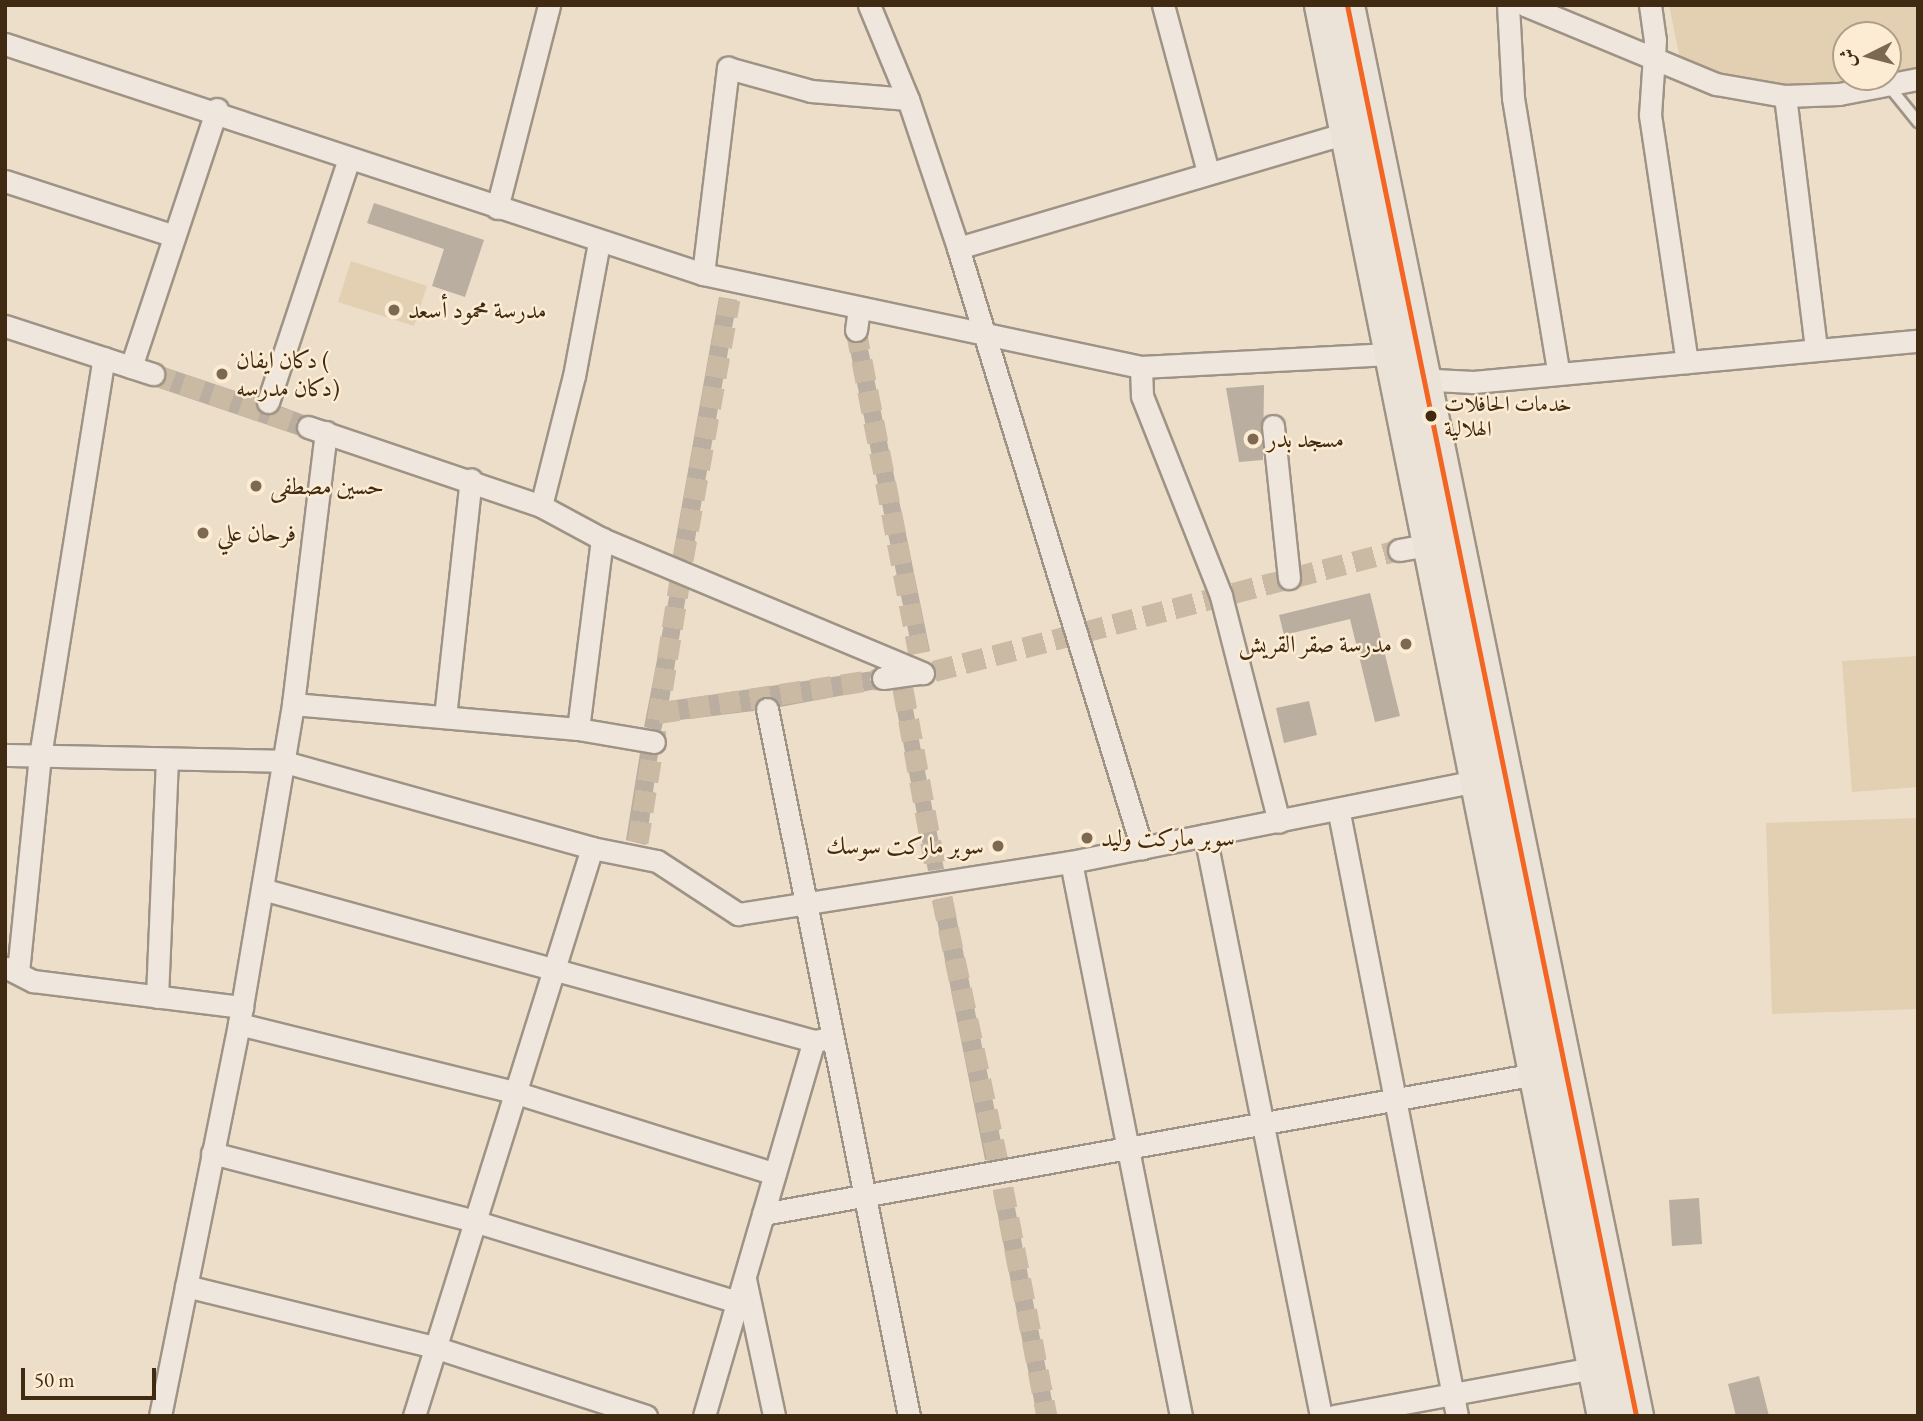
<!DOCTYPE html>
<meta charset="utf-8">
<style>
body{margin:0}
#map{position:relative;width:1923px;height:1421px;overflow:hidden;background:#ecdec9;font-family:"EB Garamond",Amiri,serif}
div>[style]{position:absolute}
.green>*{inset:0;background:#e3cfb1}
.building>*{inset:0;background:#b9ae9f}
.street-tunnel>*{height:21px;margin-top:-10.5px;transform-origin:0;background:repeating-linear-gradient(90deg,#cabaa4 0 21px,transparent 0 31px)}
.roads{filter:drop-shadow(2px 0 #9e9385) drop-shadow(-2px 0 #9e9385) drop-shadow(0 2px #9e9385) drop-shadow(0 -2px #9e9385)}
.lane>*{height:10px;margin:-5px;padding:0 5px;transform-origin:5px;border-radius:5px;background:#efe7dd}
.street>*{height:21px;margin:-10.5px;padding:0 10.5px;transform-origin:10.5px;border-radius:10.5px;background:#efe7dd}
.primary>*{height:33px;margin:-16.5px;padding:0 16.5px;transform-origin:16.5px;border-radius:16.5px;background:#ebe3d7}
.bus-1>*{height:5px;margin:-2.5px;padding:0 2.5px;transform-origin:2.5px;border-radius:2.5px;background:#f26522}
.dots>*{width:19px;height:19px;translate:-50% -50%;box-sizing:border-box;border:4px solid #fcecd3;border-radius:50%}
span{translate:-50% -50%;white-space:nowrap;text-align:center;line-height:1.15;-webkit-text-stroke:5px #fcecd3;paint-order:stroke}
.bus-label{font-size:22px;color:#412a12}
.left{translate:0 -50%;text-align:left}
.poi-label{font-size:24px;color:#412a12}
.right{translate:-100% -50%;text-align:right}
.frame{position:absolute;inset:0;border:7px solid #412a12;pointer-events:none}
.north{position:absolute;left:1832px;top:21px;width:70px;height:70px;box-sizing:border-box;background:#fcecd3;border:2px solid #b19e86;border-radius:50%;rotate:264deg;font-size:19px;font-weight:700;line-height:28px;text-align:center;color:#412a12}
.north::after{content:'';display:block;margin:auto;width:24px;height:32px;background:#7d6952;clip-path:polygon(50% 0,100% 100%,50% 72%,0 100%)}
.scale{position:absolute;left:21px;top:1368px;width:135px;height:32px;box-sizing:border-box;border:4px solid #412a12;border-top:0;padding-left:9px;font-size:21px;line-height:24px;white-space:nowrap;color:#412a12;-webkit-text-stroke:5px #fcecd3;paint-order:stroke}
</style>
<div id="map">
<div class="green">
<i style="clip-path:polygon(evenodd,1669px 5px,1918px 5px,1918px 73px,1821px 92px,1682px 69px,1669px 5px,1846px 35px,1888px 35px,1888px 77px,1846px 77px,1846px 35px)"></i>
<i style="clip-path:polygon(351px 261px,427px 286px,414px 326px,338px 302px)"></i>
<i style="clip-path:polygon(1918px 656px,1918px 787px,1852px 792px,1842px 661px)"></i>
<i style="clip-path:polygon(1918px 818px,1918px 1009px,1772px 1014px,1766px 823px)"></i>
</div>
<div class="building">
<i style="clip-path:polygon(374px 203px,484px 240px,465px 297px,432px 286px,444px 249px,367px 223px)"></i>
<i style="clip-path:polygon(719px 297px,737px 300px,691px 562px,673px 555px)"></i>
<i style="clip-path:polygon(866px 339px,930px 651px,913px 654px,848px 340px)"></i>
<i style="clip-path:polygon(164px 367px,256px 398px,265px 415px,280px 406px,304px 415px,296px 422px,297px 435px,156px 387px,165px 379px)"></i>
<i style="clip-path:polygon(1264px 385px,1263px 460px,1239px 462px,1226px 388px)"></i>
<i style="clip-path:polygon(672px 582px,687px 589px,669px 701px,873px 671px,870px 680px,877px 689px,780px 707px,765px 696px,754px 711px,663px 722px,661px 731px,644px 727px)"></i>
<i style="clip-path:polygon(1370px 593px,1400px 716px,1375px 722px,1350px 619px,1284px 635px,1279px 615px)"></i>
<i style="clip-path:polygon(909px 688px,944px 869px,928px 871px,893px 690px)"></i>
<i style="clip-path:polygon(1309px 701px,1317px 735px,1284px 743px,1276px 708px)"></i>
<i style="clip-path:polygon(640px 753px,658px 754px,646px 845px,626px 840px)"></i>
<i style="clip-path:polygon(952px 896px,1004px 1157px,985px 1160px,933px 900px)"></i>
<i style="clip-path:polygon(1011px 1187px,1055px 1416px,1037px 1416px,993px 1190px)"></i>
<i style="clip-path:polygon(1699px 1198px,1702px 1244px,1672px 1246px,1669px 1200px)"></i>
<i style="clip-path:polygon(1759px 1376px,1769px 1416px,1736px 1416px,1728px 1384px)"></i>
</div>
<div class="street-tunnel">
<i style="left:856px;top:330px;width:329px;rotate:79deg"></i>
<i style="left:153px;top:374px;width:164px;rotate:18.9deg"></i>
<i style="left:683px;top:560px;width:265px;rotate:-79.8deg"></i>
<i style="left:934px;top:671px;width:480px;rotate:-14.6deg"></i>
<i style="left:903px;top:689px;width:185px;rotate:79.7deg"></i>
<i style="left:658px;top:713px;width:228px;rotate:-8.8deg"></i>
<i style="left:638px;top:842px;width:266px;rotate:-80.9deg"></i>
<i style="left:942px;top:898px;width:269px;rotate:78deg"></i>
<i style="left:1003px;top:1188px;width:232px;rotate:79.1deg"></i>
</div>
<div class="roads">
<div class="lane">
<i style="left:1888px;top:85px;width:48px;rotate:51deg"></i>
</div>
<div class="street">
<i style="left:869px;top:5px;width:102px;rotate:67.5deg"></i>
<i style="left:908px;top:99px;width:157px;rotate:71.4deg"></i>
<i style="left:958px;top:248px;width:628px;rotate:72.95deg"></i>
<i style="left:1163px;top:5px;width:173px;rotate:74.9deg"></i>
<i style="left:1508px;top:5px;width:93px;rotate:86.9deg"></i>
<i style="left:1513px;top:98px;width:276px;rotate:80.6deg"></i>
<i style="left:1525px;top:5px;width:207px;rotate:22.5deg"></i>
<i style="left:1716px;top:84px;width:70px;rotate:9.9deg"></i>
<i style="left:1785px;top:96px;width:54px;rotate:-2.1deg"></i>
<i style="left:1839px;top:94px;width:80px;rotate:-10.8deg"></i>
<i style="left:1650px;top:5px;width:35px;rotate:82deg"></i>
<i style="left:1655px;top:40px;width:75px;rotate:93.8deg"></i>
<i style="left:1650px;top:115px;width:250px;rotate:81.5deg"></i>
<i style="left:5px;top:44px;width:735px;rotate:18.24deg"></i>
<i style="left:703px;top:274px;width:448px;rotate:12deg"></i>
<i style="left:1141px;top:367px;width:249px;rotate:-3deg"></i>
<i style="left:1785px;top:96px;width:254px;rotate:83deg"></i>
<i style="left:5px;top:181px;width:178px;rotate:18deg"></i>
<i style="left:497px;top:208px;width:210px;rotate:-75.6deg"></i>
<i style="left:958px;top:248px;width:406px;rotate:-16.5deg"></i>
<i style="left:703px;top:274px;width:208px;rotate:-83.1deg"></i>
<i style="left:728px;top:68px;width:86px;rotate:15.5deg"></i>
<i style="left:811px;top:91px;width:97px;rotate:4.7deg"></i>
<i style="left:5px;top:326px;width:156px;rotate:18deg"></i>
<i style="left:856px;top:330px;width:22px;rotate:-82deg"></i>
<i style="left:131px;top:367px;width:272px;rotate:-71.6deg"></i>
<i style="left:1141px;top:367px;width:29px;rotate:88deg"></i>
<i style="left:1142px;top:396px;width:215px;rotate:68.4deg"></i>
<i style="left:1221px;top:596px;width:233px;rotate:75.6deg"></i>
<i style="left:1415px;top:379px;width:58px;rotate:3deg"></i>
<i style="left:1473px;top:382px;width:447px;rotate:-5.3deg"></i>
<i style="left:268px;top:402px;width:257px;rotate:-71.6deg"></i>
<i style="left:1273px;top:426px;width:153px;rotate:84deg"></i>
<i style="left:308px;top:427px;width:246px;rotate:18.7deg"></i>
<i style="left:541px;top:506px;width:69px;rotate:28.4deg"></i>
<i style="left:602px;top:539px;width:348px;rotate:22.7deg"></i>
<i style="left:541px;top:506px;width:134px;rotate:-75.8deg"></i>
<i style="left:574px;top:376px;width:136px;rotate:-79.4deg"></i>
<i style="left:1399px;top:550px;width:29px;rotate:-10deg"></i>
<i style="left:883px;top:678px;width:36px;rotate:-8deg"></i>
<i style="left:293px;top:704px;width:286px;rotate:5deg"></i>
<i style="left:578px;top:729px;width:77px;rotate:9.7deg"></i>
<i style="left:767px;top:709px;width:721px;rotate:78.64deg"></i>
<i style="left:445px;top:717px;width:239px;rotate:-83.8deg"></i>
<i style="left:578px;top:729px;width:192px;rotate:-82.8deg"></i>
<i style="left:5px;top:755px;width:276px;rotate:1.2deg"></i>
<i style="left:281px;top:761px;width:323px;rotate:15.6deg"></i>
<i style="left:592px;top:848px;width:66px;rotate:11.3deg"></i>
<i style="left:657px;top:861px;width:97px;rotate:33.2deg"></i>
<i style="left:738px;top:914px;width:337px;rotate:-8.9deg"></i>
<i style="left:1071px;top:862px;width:415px;rotate:-11.3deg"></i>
<i style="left:1339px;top:813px;width:614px;rotate:78.93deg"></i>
<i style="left:1205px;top:835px;width:592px;rotate:78.71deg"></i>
<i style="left:1071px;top:862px;width:565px;rotate:78.77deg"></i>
<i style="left:262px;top:889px;width:573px;rotate:15.4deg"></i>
<i style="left:814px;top:1041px;width:17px;rotate:-10deg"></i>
<i style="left:7px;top:968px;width:29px;rotate:27deg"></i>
<i style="left:33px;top:981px;width:211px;rotate:7.1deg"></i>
<i style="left:18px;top:972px;width:217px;rotate:-84.2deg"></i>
<i style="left:40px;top:756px;width:403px;rotate:-80.9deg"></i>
<i style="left:157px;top:997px;width:238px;rotate:-87.6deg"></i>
<i style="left:239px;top:1024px;width:286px;rotate:13.9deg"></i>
<i style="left:517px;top:1093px;width:270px;rotate:17.4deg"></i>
<i style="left:212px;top:1153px;width:271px;rotate:14.5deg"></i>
<i style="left:474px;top:1221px;width:276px;rotate:17.1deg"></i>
<i style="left:763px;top:1214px;width:786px;rotate:-10.27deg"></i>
<i style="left:745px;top:1279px;width:140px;rotate:78deg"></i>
<i style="left:186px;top:1286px;width:255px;rotate:13.8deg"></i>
<i style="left:434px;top:1347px;width:223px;rotate:18deg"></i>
<i style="left:160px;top:1416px;width:400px;rotate:-78.6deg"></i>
<i style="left:239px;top:1024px;width:325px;rotate:-80.4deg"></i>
<i style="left:293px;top:704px;width:274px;rotate:-83.1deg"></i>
<i style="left:414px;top:1416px;width:595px;rotate:-72.6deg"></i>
<i style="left:704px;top:1416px;width:391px;rotate:-73.7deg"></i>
<i style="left:1334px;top:1416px;width:264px;rotate:-10.5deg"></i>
</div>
<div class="primary">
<i style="left:1321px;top:5px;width:1439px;rotate:78.66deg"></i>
<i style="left:1347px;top:5px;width:1440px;rotate:78.42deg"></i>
</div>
</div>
<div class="bus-1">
<i style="left:1347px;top:5px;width:1440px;rotate:78.42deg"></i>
</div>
<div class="dots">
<i style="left:394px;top:310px;background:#7d6952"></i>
<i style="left:222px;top:374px;background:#7d6952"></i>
<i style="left:1431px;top:416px;background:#412a12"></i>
<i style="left:1253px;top:439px;background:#7d6952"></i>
<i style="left:256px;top:486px;background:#7d6952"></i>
<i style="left:203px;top:533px;background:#7d6952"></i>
<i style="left:1406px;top:644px;background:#7d6952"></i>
<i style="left:1087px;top:838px;background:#7d6952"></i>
<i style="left:998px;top:846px;background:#7d6952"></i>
</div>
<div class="bus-label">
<span class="left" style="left:1444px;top:416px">خدمات الحافلات<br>الهلالية</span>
</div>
<div class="poi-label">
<span class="left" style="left:408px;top:310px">مدرسة محمود أسعد</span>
<span class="left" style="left:236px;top:374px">دكان ايفان (<br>دكان مدرسه)</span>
<span class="left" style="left:1267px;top:439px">مسجد بدر</span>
<span class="left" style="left:270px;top:486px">حسين مصطفى</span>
<span class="left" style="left:217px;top:533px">فرحان علي</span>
<span class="right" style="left:1392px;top:644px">مدرسة صقر القريش</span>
<span class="left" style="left:1101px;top:838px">سوبر ماركت وليد</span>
<span class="right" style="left:984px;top:846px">سوبر ماركت سوسك</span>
</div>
<div class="frame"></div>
<div class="north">ش</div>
<div class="scale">50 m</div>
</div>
